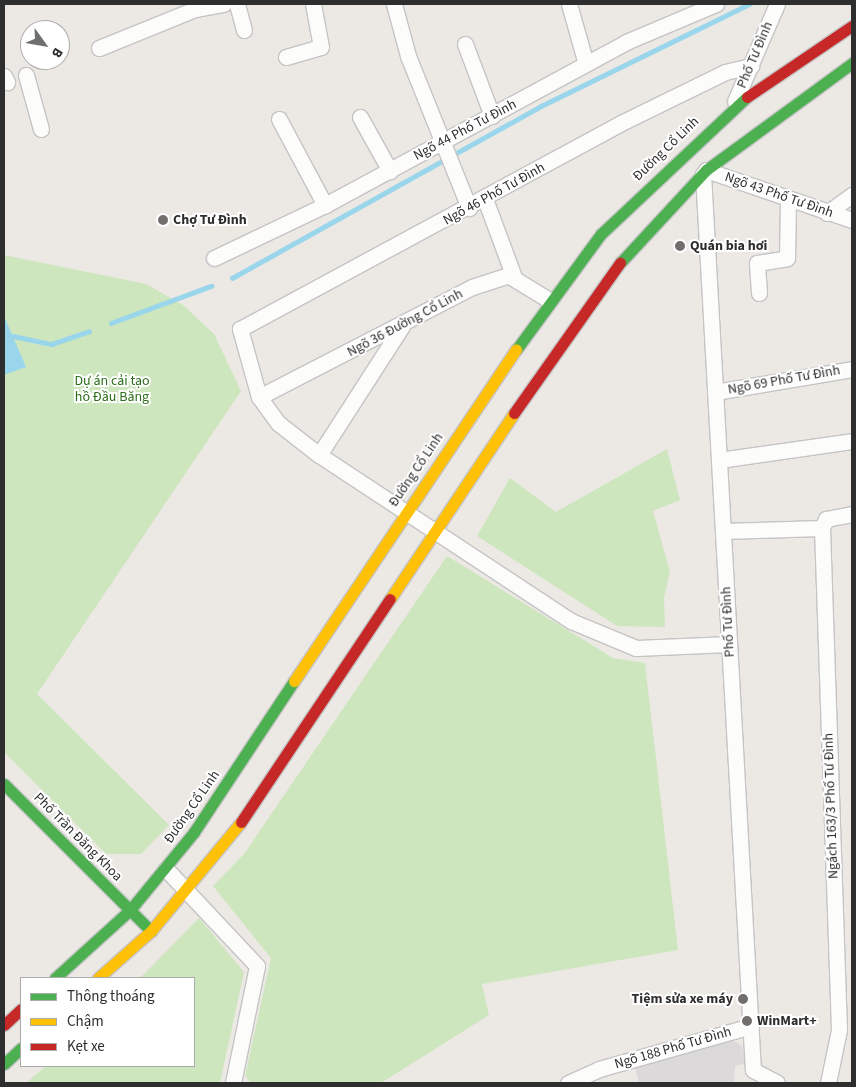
<!DOCTYPE html>
<meta charset="utf-8">
<style>
body{margin:0}
#map{position:relative;width:856px;height:1087px;overflow:hidden;background:#ece8e4;font-family:"Source Sans 3",sans-serif}
div>[style]{position:absolute}
.industrial>*{inset:0;background:#dcd9db}
.green>*{inset:0;background:#cee6be}
.water>*{inset:0;background:#99d6ec}
.stream>*{height:4.5px;margin:-2.25px;padding:0 2.25px;transform-origin:2.25px;border-radius:2.25px;background:#99d6ec}
.roads{filter:drop-shadow(1px 0 #c5c4c5) drop-shadow(-1px 0 #c5c4c5) drop-shadow(0 1px #c5c4c5) drop-shadow(0 -1px #c5c4c5)}
.street>*{height:15px;margin:-7.5px;padding:0 7.5px;transform-origin:7.5px;border-radius:7.5px;background:#fcfcfb}
.fast>*{height:11px;margin:-5.5px;padding:0 5.5px;transform-origin:5.5px;border-radius:5.5px;background:#4caf50}
.slow>*{height:11px;margin:-5.5px;padding:0 5.5px;transform-origin:5.5px;border-radius:5.5px;background:#ffc107}
.jam>*{height:11px;margin:-5.5px;padding:0 5.5px;transform-origin:5.5px;border-radius:5.5px;background:#c62828}
.dots>*{width:14px;height:14px;translate:-50% -50%;box-sizing:border-box;border:2px solid #fff;border-radius:50%}
span{translate:-50% -50%;white-space:nowrap;text-align:center;line-height:1.15;-webkit-text-stroke:4px #fff;paint-order:stroke}
.street-label{font-size:14px;color:#2e2e2e}
.poi-label{font-size:14px;color:#2e2e2e;font-weight:700}
.left{translate:0 -50%;text-align:left}
.right{translate:-100% -50%;text-align:right}
.park-label{font-size:14px;color:#2c6e1b}
.frame{position:absolute;inset:0;border:5px solid #2e2e2e;pointer-events:none}
.legend{position:absolute;left:20px;top:977px;width:175px;height:90px;box-sizing:border-box;background:#fff;border:1px solid #ababab;margin:0;padding:6px 9px;list-style:none;font-size:15px;color:#2e2e2e}
.legend li{display:flex;align-items:center;gap:10px;height:25px}
.legend b{width:25px;border:1px solid #ababab}
.north{position:absolute;left:20px;top:20px;width:50px;height:50px;box-sizing:border-box;background:#fff;border:1px solid #ababab;border-radius:50%;rotate:122deg;font-size:14px;font-weight:700;line-height:20px;text-align:center;color:#2e2e2e}
.north::after{content:'';display:block;margin:auto;width:18px;height:22px;background:#706f6e;clip-path:polygon(50% 0,100% 100%,50% 72%,0 100%)}
</style>
<div id="map">
<div class="industrial">
<i style="clip-path:polygon(732px 1040px,741px 1045px,747px 1063px,735px 1066px,734px 1083px,639px 1083px,634px 1063px)"></i>
</div>
<div class="green">
<i style="clip-path:polygon(4px 255px,146px 284px,183px 305px,214px 334px,241px 391px,37px 694px,169px 825px,141px 854px,106px 854px,4px 752px)"></i>
<i style="clip-path:polygon(667px 449px,680px 500px,653px 511px,670px 572px,664px 598px,665px 627px,617px 626px,477px 536px,510px 478px,556px 512px)"></i>
<i style="clip-path:polygon(447px 556px,613px 658px,645px 663px,678px 950px,482px 984px,489px 1015px,381px 1083px,251px 1083px,245px 1076px,271px 958px,213px 886px,244px 854px)"></i>
<i style="clip-path:polygon(199px 918px,244px 972px,220px 1083px,26px 1083px,46px 1066px,194px 1066px,194px 978px,140px 978px)"></i>
</div>
<div class="water">
<i style="clip-path:polygon(4px 316px,26px 367px,4px 375px)"></i>
</div>
<div class="stream">
<i style="left:232px;top:278px;width:354px;rotate:-29.1deg"></i>
<i style="left:541px;top:106px;width:232px;rotate:-26.1deg"></i>
<i style="left:111px;top:323px;width:107px;rotate:-20.3deg"></i>
<i style="left:13px;top:336px;width:40px;rotate:12deg"></i>
<i style="left:52px;top:344px;width:39px;rotate:-19deg"></i>
</div>
<div class="roads">
<div class="street">
<i style="left:237px;top:4px;width:27px;rotate:75deg"></i>
<i style="left:394px;top:4px;width:54px;rotate:74.9deg"></i>
<i style="left:408px;top:56px;width:164px;rotate:68.1deg"></i>
<i style="left:569px;top:4px;width:62px;rotate:74.2deg"></i>
<i style="left:465px;top:44px;width:77px;rotate:69.4deg"></i>
<i style="left:99px;top:48px;width:104px;rotate:-22.1deg"></i>
<i style="left:195px;top:9px;width:29px;rotate:-10deg"></i>
<i style="left:286px;top:57px;width:36px;rotate:-16deg"></i>
<i style="left:321px;top:47px;width:44px;rotate:-100.5deg"></i>
<i style="left:26px;top:75px;width:56px;rotate:74.5deg"></i>
<i style="left:4px;top:76px;width:7px;rotate:63deg"></i>
<i style="left:735px;top:101px;width:106px;rotate:-66.6deg"></i>
<i style="left:360px;top:117px;width:62px;rotate:60.9deg"></i>
<i style="left:279px;top:119px;width:98px;rotate:61.9deg"></i>
<i style="left:706px;top:170px;width:154px;rotate:18.9deg"></i>
<i style="left:703px;top:174px;width:897px;rotate:86.81deg"></i>
<i style="left:753px;top:1070px;width:27px;rotate:28deg"></i>
<i style="left:485px;top:199px;width:83px;rotate:69.6deg"></i>
<i style="left:827px;top:213px;width:31px;rotate:-36deg"></i>
<i style="left:214px;top:258px;width:123px;rotate:-25.5deg"></i>
<i style="left:325px;top:205px;width:342px;rotate:-28.4deg"></i>
<i style="left:626px;top:42px;width:98px;rotate:-22.9deg"></i>
<i style="left:759px;top:293px;width:30px;rotate:-94deg"></i>
<i style="left:757px;top:263px;width:30px;rotate:-9deg"></i>
<i style="left:787px;top:258px;width:58px;rotate:-89deg"></i>
<i style="left:715px;top:392px;width:139px;rotate:-9.5deg"></i>
<i style="left:259px;top:397px;width:240px;rotate:-27.3deg"></i>
<i style="left:472px;top:287px;width:38px;rotate:-18deg"></i>
<i style="left:508px;top:275px;width:48px;rotate:31.4deg"></i>
<i style="left:319px;top:455px;width:153px;rotate:-57.2deg"></i>
<i style="left:719px;top:460px;width:134px;rotate:-8.1deg"></i>
<i style="left:723px;top:531px;width:99px;rotate:-1.7deg"></i>
<i style="left:729px;top:644px;width:93px;rotate:177.5deg"></i>
<i style="left:636px;top:648px;width:70px;rotate:-157.4deg"></i>
<i style="left:571px;top:621px;width:302px;rotate:-146.6deg"></i>
<i style="left:319px;top:455px;width:52px;rotate:-142deg"></i>
<i style="left:278px;top:423px;width:32px;rotate:-126deg"></i>
<i style="left:259px;top:397px;width:71px;rotate:-105.6deg"></i>
<i style="left:240px;top:329px;width:433px;rotate:-28.4deg"></i>
<i style="left:621px;top:123px;width:116px;rotate:-26.1deg"></i>
<i style="left:725px;top:72px;width:27px;rotate:-13deg"></i>
<i style="left:166px;top:869px;width:133px;rotate:46.8deg"></i>
<i style="left:257px;top:966px;width:119px;rotate:101.6deg"></i>
<i style="left:568px;top:1083px;width:34px;rotate:-24deg"></i>
<i style="left:599px;top:1069px;width:158px;rotate:-15.8deg"></i>
<i style="left:828px;top:1083px;width:54px;rotate:-78.3deg"></i>
<i style="left:839px;top:1030px;width:502px;rotate:-91.94deg"></i>
<i style="left:822px;top:528px;width:10px;rotate:-66deg"></i>
<i style="left:826px;top:519px;width:26px;rotate:-11deg"></i>
</div>
<div class="fast">
<i style="left:620px;top:263px;width:127px;rotate:-47.2deg"></i>
<i style="left:706px;top:170px;width:181px;rotate:-36.2deg"></i>
<i style="left:516px;top:350px;width:144px;rotate:-53.8deg"></i>
<i style="left:601px;top:234px;width:200px;rotate:-43.2deg"></i>
<i style="left:4px;top:784px;width:208px;rotate:45deg"></i>
<i style="left:55px;top:978px;width:101px;rotate:-42.2deg"></i>
<i style="left:130px;top:910px;width:101px;rotate:-50.6deg"></i>
<i style="left:194px;top:832px;width:181px;rotate:-56.5deg"></i>
<i style="left:4px;top:1064px;width:23px;rotate:-43deg"></i>
</div>
<div class="slow">
<i style="left:390px;top:599px;width:224px;rotate:-56.3deg"></i>
<i style="left:294px;top:681px;width:399px;rotate:-56.2deg"></i>
<i style="left:98px;top:978px;width:71px;rotate:-41.6deg"></i>
<i style="left:151px;top:931px;width:141px;rotate:-50.5deg"></i>
</div>
<div class="jam">
<i style="left:747px;top:97px;width:127px;rotate:-34.1deg"></i>
<i style="left:514px;top:413px;width:184px;rotate:-54.8deg"></i>
<i style="left:241px;top:822px;width:268px;rotate:-56.3deg"></i>
<i style="left:4px;top:1025px;width:23px;rotate:-43deg"></i>
</div>
</div>
<div class="dots">
<i style="left:163px;top:220px;background:#706f6e"></i>
<i style="left:680px;top:246px;background:#706f6e"></i>
<i style="left:743px;top:999px;background:#706f6e"></i>
<i style="left:747px;top:1021px;background:#706f6e"></i>
</div>
<div class="street-label">
<span style="left:755px;top:55px;rotate:-67deg">Phố Tư Đình</span>
<span style="left:465px;top:130px;rotate:-28deg">Ngõ 44 Phố Tư Đình</span>
<span style="left:666px;top:149px;rotate:-44deg">Đường Cổ Linh</span>
<span style="left:494px;top:194px;rotate:-29deg">Ngõ 46 Phố Tư Đình</span>
<span style="left:779px;top:195px;rotate:19deg">Ngõ 43 Phố Tư Đình</span>
<span style="left:405px;top:323px;rotate:-28deg">Ngõ 36 Đường Cổ Linh</span>
<span style="left:784px;top:380px;rotate:-10deg">Ngõ 69 Phố Tư Đình</span>
<span style="left:416px;top:470px;rotate:-56deg">Đường Cổ Linh</span>
<span style="left:728px;top:622px;rotate:-93deg">Phố Tư Đình</span>
<span style="left:831px;top:806px;rotate:-92deg">Ngách 163/3 Phố Tư Đình</span>
<span style="left:192px;top:807px;rotate:-55deg">Đường Cổ Linh</span>
<span style="left:78px;top:837px;rotate:45deg">Phố Trần Đăng Khoa</span>
<span style="left:673px;top:1048px;rotate:-16deg">Ngõ 188 Phố Tư Đình</span>
</div>
<div class="poi-label">
<span class="left" style="left:173px;top:220px">Chợ Tư Đình</span>
<span class="left" style="left:690px;top:246px">Quán bia hơi</span>
<span class="right" style="left:733px;top:999px">Tiệm sửa xe máy</span>
<span class="left" style="left:757px;top:1021px">WinMart+</span>
</div>
<div class="park-label">
<span style="left:112px;top:389px">Dự án cải tạo<br>hồ Đầu Băng</span>
</div>
<div class="frame"></div>
<ul class="legend">
<li><b style="height:6px;background:#4caf50"></b>Thông thoáng</li>
<li><b style="height:6px;background:#ffc107"></b>Chậm</li>
<li><b style="height:6px;background:#c62828"></b>Kẹt xe</li>
</ul>
<div class="north">B</div>
</div>
